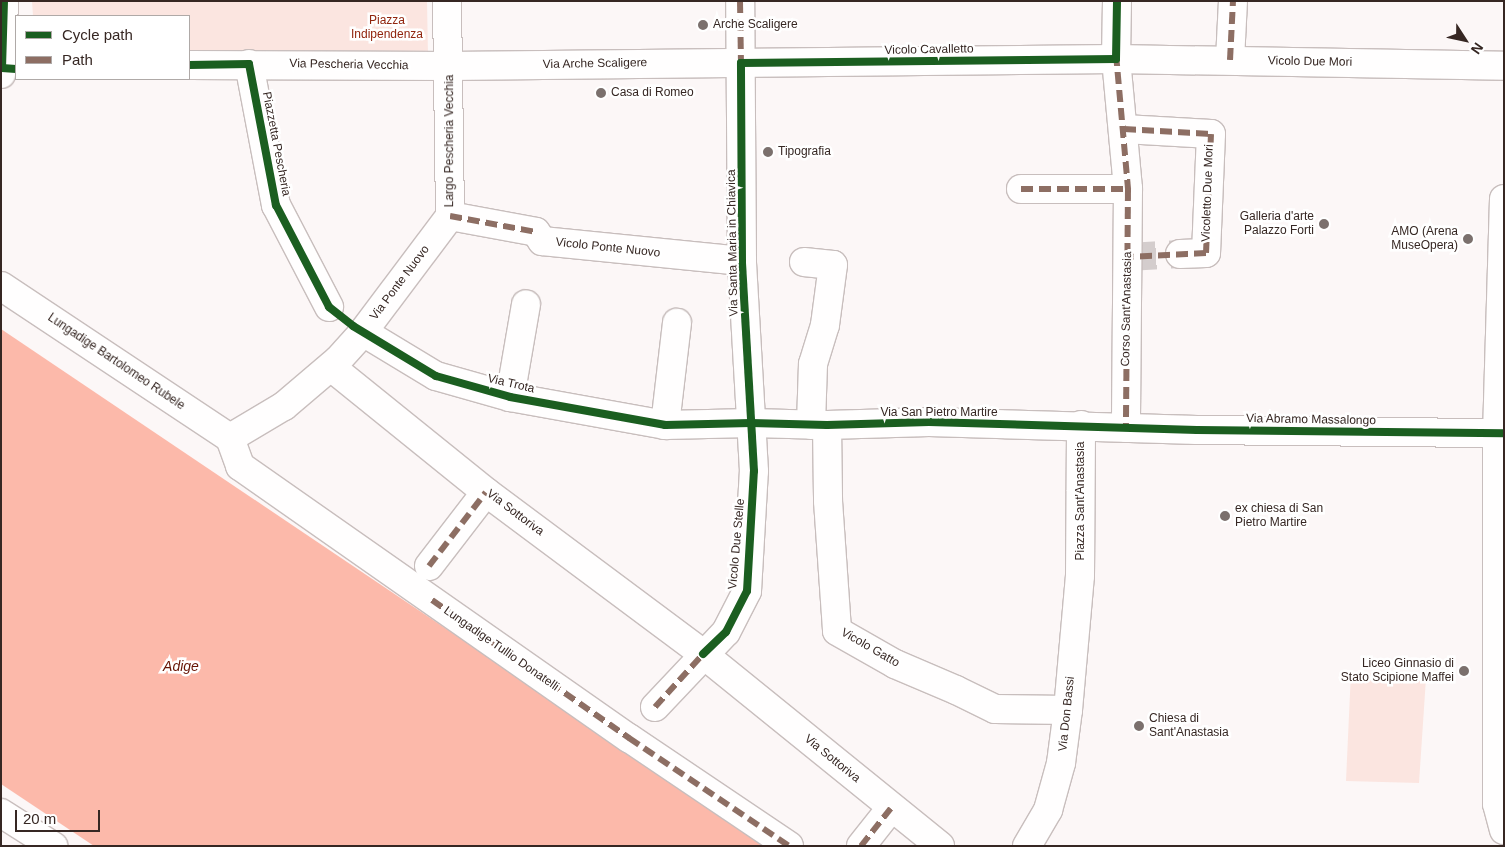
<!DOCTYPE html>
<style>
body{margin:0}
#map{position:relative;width:1505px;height:847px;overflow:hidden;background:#fcf7f7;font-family:Arial,sans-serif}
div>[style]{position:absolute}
.green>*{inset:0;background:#fbe5e0}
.water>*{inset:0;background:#fcb9aa}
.minor-tunnel>*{height:28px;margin-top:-14px;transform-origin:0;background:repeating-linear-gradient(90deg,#d4cdcd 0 28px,transparent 0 42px)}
.roads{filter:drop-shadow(1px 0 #c8bebd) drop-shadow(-1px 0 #c8bebd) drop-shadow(0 1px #c8bebd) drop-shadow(0 -1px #c8bebd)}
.minor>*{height:28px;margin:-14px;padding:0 14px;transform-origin:14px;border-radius:14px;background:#fffefe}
.quiet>*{height:6px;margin-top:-3px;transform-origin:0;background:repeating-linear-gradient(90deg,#8d6e63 0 12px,transparent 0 18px)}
.cycleway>*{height:8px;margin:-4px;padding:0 4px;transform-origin:4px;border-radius:4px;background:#1b5e20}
.dots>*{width:14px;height:14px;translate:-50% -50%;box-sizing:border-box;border:2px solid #fff;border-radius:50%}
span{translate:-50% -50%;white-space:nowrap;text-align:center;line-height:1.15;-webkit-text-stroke:5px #fff;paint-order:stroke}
.park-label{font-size:12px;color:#91250e}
.poi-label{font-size:12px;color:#362723}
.left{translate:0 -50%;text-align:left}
.right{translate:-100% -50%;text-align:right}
.street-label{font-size:12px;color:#362723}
.water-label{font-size:14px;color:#671505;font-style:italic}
.frame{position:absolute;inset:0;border:2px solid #362723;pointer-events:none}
.legend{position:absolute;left:15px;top:15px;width:175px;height:65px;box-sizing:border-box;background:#fff;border:1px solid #afa9a7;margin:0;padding:6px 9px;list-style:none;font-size:15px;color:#362723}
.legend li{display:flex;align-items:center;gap:10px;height:25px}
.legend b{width:25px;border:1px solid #afa9a7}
.north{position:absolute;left:1440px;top:15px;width:50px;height:50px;-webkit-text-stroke:4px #fff;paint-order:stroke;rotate:125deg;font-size:14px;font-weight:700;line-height:20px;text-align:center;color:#362723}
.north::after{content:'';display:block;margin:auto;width:18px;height:22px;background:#362723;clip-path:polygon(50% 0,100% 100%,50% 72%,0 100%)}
.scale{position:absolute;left:15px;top:810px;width:85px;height:22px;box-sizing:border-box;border:2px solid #362723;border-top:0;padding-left:6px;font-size:15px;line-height:18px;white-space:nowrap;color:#362723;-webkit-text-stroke:4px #fff;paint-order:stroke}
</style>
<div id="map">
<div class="green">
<i style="clip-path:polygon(32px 1px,427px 1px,428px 56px,189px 52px,189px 16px,33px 16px)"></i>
<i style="clip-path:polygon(1351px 672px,1426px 678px,1419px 783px,1346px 781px)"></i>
</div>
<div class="water">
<i style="clip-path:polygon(1px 329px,769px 846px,94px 846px,1px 784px)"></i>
</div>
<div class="minor-tunnel">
<i style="left:1128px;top:257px;width:52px;rotate:-3.3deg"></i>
</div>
<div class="roads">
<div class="minor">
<i style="left:447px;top:1px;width:215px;rotate:89.2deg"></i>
<i style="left:1117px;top:1px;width:58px;rotate:91deg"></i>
<i style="left:1116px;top:59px;width:131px;rotate:84.7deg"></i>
<i style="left:1128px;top:189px;width:239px;rotate:90.5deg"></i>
<i style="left:1230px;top:60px;width:59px;rotate:-87.1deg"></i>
<i style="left:249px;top:64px;width:144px;rotate:79.2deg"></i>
<i style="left:276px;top:205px;width:115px;rotate:62.5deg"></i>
<i style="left:189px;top:65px;width:260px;rotate:0.2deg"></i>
<i style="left:449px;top:66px;width:667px;rotate:-0.6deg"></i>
<i style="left:1116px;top:59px;width:388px;rotate:1deg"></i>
<i style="left:1px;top:74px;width:73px;rotate:-87.6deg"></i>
<i style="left:1124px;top:129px;width:87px;rotate:3.3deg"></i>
<i style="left:1211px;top:134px;width:119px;rotate:92.4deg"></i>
<i style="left:1206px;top:253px;width:26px;rotate:178deg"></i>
<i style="left:1021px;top:189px;width:107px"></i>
<i style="left:1504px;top:199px;width:234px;rotate:91.7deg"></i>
<i style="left:1497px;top:433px;width:371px;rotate:90deg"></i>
<i style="left:1497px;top:804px;width:27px;rotate:75deg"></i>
<i style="left:450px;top:216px;width:87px;rotate:10.5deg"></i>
<i style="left:536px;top:232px;width:11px;rotate:56deg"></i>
<i style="left:542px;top:241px;width:201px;rotate:5.7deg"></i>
<i style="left:804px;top:262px;width:29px;rotate:6deg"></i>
<i style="left:833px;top:265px;width:61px;rotate:97.6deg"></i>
<i style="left:825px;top:325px;width:41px;rotate:107.1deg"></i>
<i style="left:813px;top:364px;width:61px;rotate:91.9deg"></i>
<i style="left:1px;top:286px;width:275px;rotate:33.6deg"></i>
<i style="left:363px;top:332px;width:85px;rotate:31.1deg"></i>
<i style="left:436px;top:376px;width:77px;rotate:15.8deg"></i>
<i style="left:510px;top:397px;width:158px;rotate:10.2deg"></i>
<i style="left:665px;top:425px;width:86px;rotate:-1.3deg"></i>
<i style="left:751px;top:423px;width:76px;rotate:1.5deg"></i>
<i style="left:827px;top:425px;width:102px;rotate:-1.7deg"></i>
<i style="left:929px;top:422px;width:268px;rotate:1.7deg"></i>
<i style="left:1197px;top:430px;width:307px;rotate:0.6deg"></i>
<i style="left:331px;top:367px;width:199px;rotate:38.9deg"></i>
<i style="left:486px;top:492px;width:271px;rotate:36.7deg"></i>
<i style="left:703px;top:654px;width:305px;rotate:39deg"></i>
<i style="left:510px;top:397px;width:94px;rotate:-80.2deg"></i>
<i style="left:665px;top:425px;width:103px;rotate:-83.3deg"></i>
<i style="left:827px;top:425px;width:76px;rotate:89.2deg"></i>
<i style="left:828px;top:501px;width:130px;rotate:86deg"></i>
<i style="left:837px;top:631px;width:67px;rotate:29.6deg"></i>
<i style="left:895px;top:664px;width:66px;rotate:23.1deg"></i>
<i style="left:956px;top:690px;width:43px;rotate:26deg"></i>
<i style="left:995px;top:709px;width:73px;rotate:0.8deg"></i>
<i style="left:230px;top:438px;width:30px;rotate:70deg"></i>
<i style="left:240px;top:466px;width:475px;rotate:35deg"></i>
<i style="left:629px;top:738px;width:193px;rotate:34deg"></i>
<i style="left:230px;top:438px;width:63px;rotate:-30.7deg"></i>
<i style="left:284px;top:406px;width:71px;rotate:-40.4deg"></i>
<i style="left:338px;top:360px;width:38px;rotate:-48deg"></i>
<i style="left:363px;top:332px;width:145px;rotate:-53.1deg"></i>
<i style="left:429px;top:566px;width:93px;rotate:-52.4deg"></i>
<i style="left:655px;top:707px;width:103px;rotate:-46.6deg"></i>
<i style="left:726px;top:632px;width:46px;rotate:-62.9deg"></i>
<i style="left:747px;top:591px;width:120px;rotate:-86.7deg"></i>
<i style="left:754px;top:471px;width:210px;rotate:-93.3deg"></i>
<i style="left:742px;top:261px;width:260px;rotate:-90.4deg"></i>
<i style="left:1px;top:813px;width:62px;rotate:32.4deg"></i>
<i style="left:861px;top:846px;width:48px;rotate:-51.7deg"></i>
<i style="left:1027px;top:846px;width:42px;rotate:-59.7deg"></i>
<i style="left:1048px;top:810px;width:49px;rotate:-74.5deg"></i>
<i style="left:1061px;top:763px;width:53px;rotate:-82.5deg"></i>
<i style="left:1068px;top:710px;width:135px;rotate:-84.9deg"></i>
<i style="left:1080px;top:576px;width:151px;rotate:-89.6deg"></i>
</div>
</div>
<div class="quiet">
<i style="left:740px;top:1px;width:62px;rotate:89.1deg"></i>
<i style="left:1116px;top:54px;width:136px;rotate:84.9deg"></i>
<i style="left:1128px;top:189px;width:239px;rotate:90.5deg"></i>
<i style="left:1230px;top:60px;width:59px;rotate:-87.1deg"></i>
<i style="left:1124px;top:129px;width:87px;rotate:3.3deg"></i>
<i style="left:1211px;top:134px;width:119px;rotate:92.4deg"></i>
<i style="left:1206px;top:253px;width:78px;rotate:177.1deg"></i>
<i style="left:1021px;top:189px;width:107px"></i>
<i style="left:450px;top:216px;width:87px;rotate:10.5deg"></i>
<i style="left:429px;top:566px;width:93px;rotate:-52.4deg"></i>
<i style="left:432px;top:600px;width:241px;rotate:35deg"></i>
<i style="left:629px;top:738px;width:193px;rotate:34deg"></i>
<i style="left:655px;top:707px;width:72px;rotate:-47.8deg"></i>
<i style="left:861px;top:846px;width:48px;rotate:-51.7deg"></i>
</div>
<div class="cycleway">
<i style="left:4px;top:1px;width:67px;rotate:91.7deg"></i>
<i style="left:2px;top:68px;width:14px;rotate:4deg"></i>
<i style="left:189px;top:65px;width:60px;rotate:-1deg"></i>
<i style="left:249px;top:64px;width:144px;rotate:79.2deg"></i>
<i style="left:276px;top:205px;width:115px;rotate:62.5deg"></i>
<i style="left:329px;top:307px;width:31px;rotate:38deg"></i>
<i style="left:353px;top:326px;width:97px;rotate:31.1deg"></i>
<i style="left:436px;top:376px;width:77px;rotate:15.8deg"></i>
<i style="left:510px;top:397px;width:158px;rotate:10.2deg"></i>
<i style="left:665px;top:425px;width:86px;rotate:-1.3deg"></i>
<i style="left:751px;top:423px;width:76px;rotate:1.5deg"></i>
<i style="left:827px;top:425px;width:102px;rotate:-1.7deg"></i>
<i style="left:929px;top:422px;width:268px;rotate:1.7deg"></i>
<i style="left:1197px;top:430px;width:307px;rotate:0.6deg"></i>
<i style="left:703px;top:654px;width:32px;rotate:-44deg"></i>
<i style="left:726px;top:632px;width:46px;rotate:-62.9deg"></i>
<i style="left:747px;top:591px;width:120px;rotate:-86.7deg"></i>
<i style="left:754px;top:471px;width:210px;rotate:-93.3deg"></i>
<i style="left:742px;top:261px;width:198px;rotate:-90.3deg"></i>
<i style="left:741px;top:63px;width:375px;rotate:-0.6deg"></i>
<i style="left:1116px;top:59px;width:58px;rotate:-89deg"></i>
</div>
<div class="dots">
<i style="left:703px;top:25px;background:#7b706d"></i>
<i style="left:601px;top:93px;background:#7b706d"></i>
<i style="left:768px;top:152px;background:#7b706d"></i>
<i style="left:1324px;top:224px;background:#7b706d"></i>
<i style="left:1468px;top:239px;background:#7b706d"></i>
<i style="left:1225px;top:516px;background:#7b706d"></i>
<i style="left:1464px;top:671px;background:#7b706d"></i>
<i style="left:1139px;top:726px;background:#7b706d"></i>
</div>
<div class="park-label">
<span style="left:387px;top:28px">Piazza<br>Indipendenza</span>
</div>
<div class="poi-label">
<span class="left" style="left:713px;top:25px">Arche Scaligere</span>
<span class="left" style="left:611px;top:93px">Casa di Romeo</span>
<span class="left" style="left:778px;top:152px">Tipografia</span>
<span class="right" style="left:1314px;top:224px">Galleria d'arte<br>Palazzo Forti</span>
<span class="right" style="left:1458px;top:239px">AMO (Arena<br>MuseOpera)</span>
<span class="left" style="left:1235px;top:516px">ex chiesa di San<br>Pietro Martire</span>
<span class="right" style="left:1454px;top:671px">Liceo Ginnasio di<br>Stato Scipione Maffei</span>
<span class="left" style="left:1149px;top:726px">Chiesa di<br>Sant'Anastasia</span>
</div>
<div class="street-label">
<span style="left:929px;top:50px;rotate:-1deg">Vicolo Cavalletto</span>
<span style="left:1310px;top:62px;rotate:1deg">Vicolo Due Mori</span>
<span style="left:595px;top:64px;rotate:-1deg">Via Arche Scaligere</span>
<span style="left:349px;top:65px;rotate:1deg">Via Pescheria Vecchia</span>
<span style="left:450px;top:141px;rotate:-90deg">Largo Pescheria Vecchia</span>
<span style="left:276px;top:144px;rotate:79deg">Piazzetta Pescheria</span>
<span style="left:1208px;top:193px;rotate:-88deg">Vicoletto Due Mori</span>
<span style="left:733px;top:243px;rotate:-91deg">Via Santa Maria in Chiavica</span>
<span style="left:608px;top:248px;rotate:6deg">Vicolo Ponte Nuovo</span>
<span style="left:400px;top:283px;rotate:-53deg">Via Ponte Nuovo</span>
<span style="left:1127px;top:309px;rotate:-89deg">Corso Sant'Anastasia</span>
<span style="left:116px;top:362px;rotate:34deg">Lungadige Bartolomeo Rubele</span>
<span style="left:511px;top:384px;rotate:13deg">Via Trota</span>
<span style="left:939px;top:413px">Via San Pietro Martire</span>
<span style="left:1311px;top:420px;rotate:1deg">Via Abramo Massalongo</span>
<span style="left:1081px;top:501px;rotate:-90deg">Piazza Sant'Anastasia</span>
<span style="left:515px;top:513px;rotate:37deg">Via Sottoriva</span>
<span style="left:737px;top:544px;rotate:-85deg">Vicolo Due Stelle</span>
<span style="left:870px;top:648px;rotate:30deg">Vicolo Gatto</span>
<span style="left:501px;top:649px;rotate:35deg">Lungadige Tullio Donatelli</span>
<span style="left:1067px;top:714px;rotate:-84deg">Via Don Bassi</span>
<span style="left:832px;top:759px;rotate:39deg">Via Sottoriva</span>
</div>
<div class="water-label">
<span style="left:181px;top:666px">Adige</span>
</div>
<div class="frame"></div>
<ul class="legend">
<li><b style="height:6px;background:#1b5e20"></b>Cycle path</li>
<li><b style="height:6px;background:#8d6e63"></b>Path</li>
</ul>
<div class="north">N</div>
<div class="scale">20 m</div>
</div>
